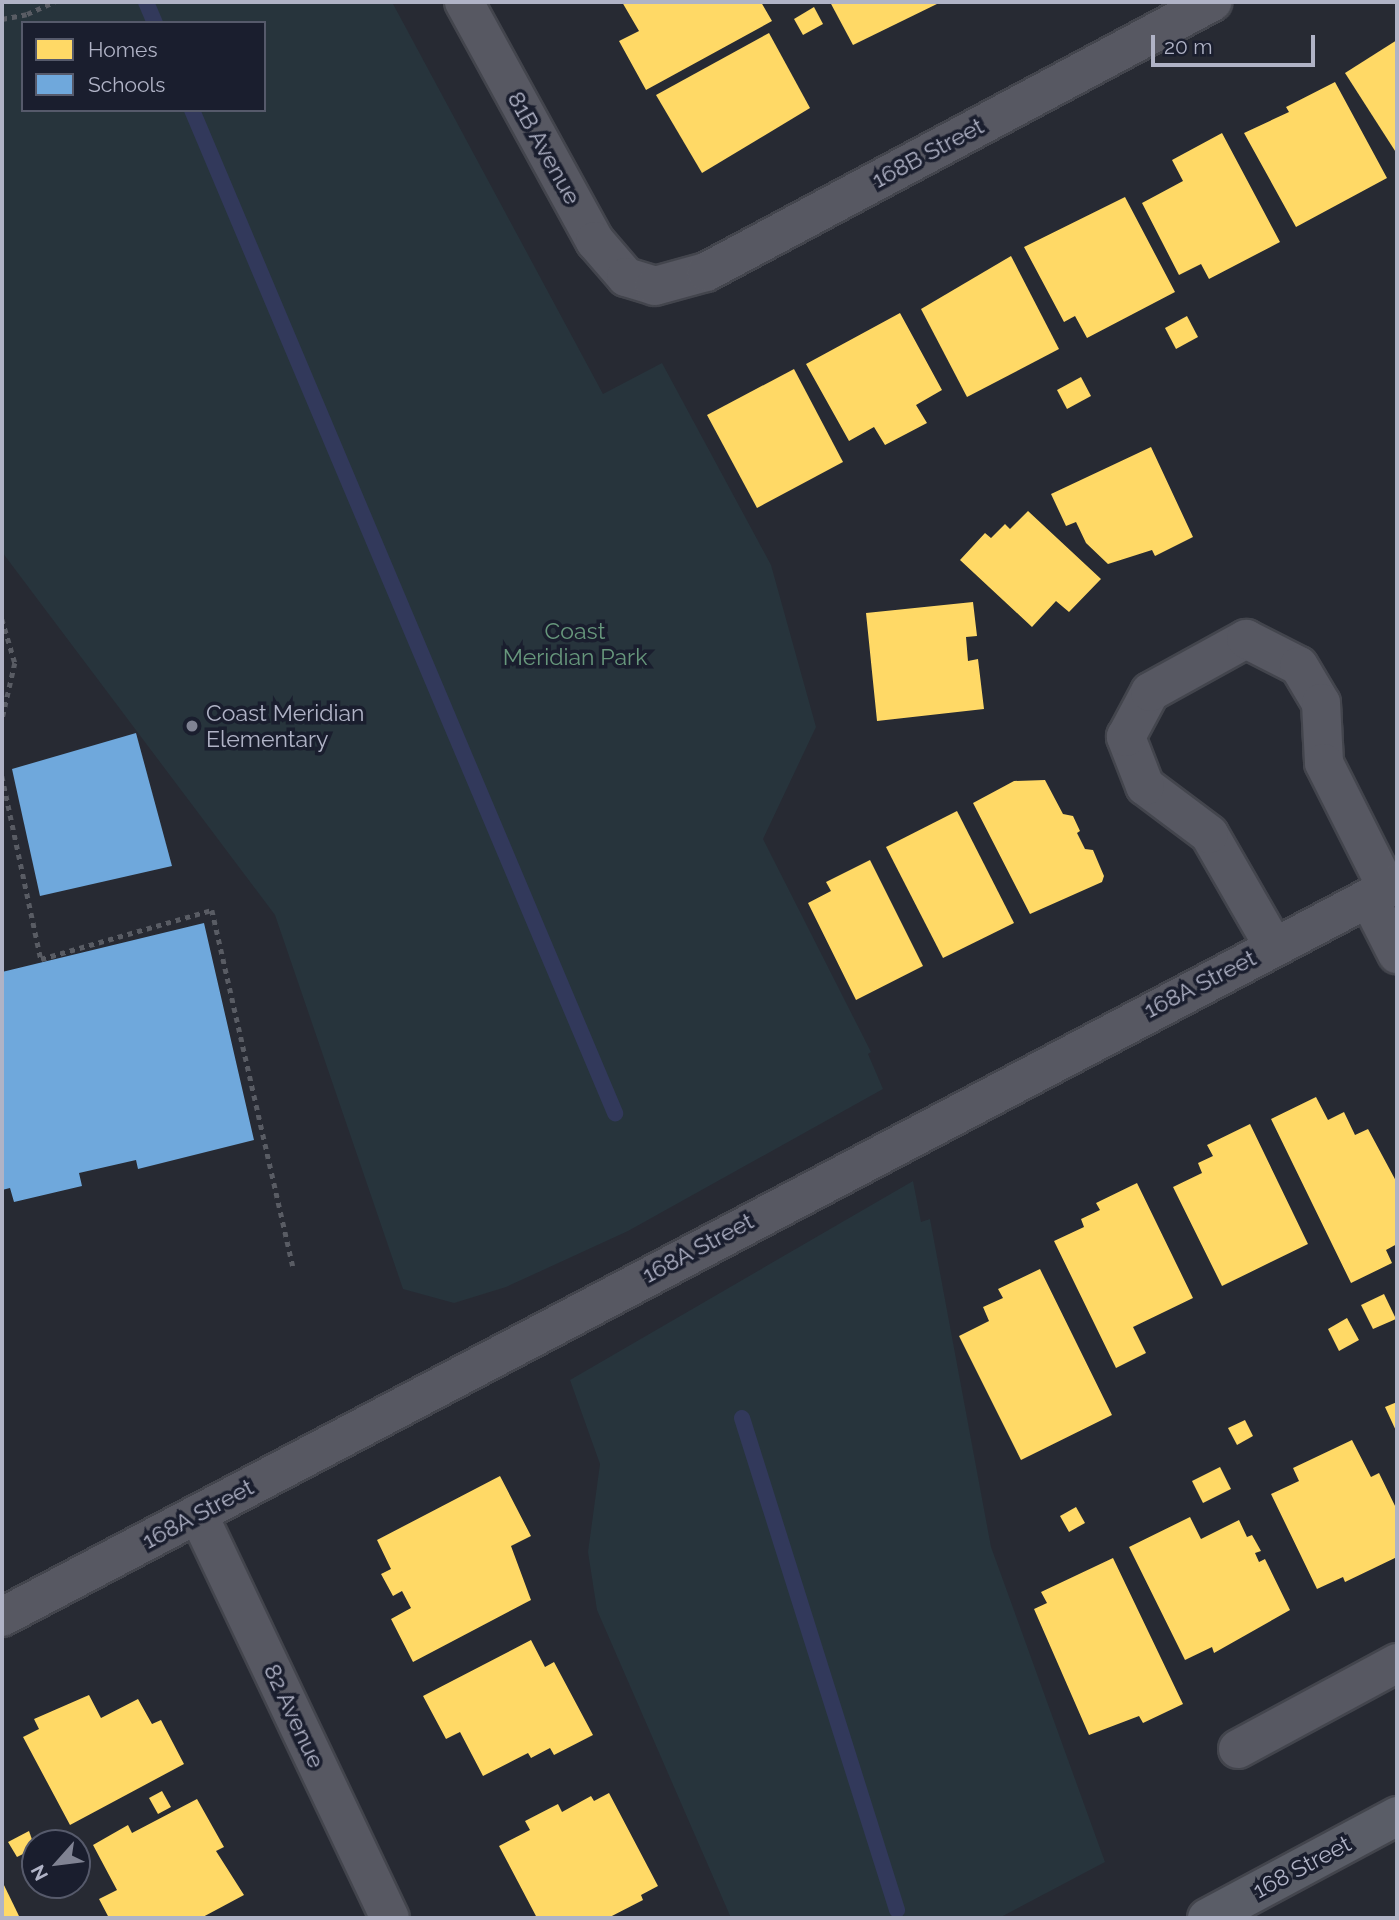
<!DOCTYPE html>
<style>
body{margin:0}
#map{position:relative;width:1399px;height:1920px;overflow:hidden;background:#272a33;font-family:Raleway,sans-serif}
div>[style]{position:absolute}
.green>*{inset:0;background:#27343c}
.homes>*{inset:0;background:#ffd966}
.schools>*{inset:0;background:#6fa8dc}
.stream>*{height:16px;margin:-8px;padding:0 8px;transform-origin:8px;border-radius:8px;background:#32395b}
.path>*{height:4.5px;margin-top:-2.25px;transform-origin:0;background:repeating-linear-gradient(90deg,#595c64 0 5px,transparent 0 10px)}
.roads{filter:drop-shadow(2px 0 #43454d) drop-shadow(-2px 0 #43454d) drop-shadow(0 2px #43454d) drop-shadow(0 -2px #43454d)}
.street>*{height:38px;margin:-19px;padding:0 19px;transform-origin:19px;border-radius:19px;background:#575862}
.secondary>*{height:38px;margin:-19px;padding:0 19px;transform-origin:19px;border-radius:19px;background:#5a5d67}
.dots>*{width:19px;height:19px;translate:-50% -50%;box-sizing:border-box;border:4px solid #1a1e2e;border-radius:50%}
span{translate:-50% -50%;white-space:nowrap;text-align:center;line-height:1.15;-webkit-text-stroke:7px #1a1e2e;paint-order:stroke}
.street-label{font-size:23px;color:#b0b3c6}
.park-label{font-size:23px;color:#67977c}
.poi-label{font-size:23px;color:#b0b3c6}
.left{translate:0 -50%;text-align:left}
.frame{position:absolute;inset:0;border:4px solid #b0b3c6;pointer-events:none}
.legend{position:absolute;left:21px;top:21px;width:245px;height:91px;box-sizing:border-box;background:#1a1e2e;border:2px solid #565a6b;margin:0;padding:9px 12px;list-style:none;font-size:21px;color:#b0b3c6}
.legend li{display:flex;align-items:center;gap:14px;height:35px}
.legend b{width:35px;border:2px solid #565a6b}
.north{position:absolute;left:21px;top:1829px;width:70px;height:70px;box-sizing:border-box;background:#1a1e2e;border:2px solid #565a6b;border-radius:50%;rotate:242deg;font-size:19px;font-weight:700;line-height:28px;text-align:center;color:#b0b3c6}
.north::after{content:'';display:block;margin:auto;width:24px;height:32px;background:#808393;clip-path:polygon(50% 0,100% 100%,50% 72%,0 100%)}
.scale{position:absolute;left:1151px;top:35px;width:164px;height:32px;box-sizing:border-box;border:4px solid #b0b3c6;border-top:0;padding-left:9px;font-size:21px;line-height:24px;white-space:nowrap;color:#b0b3c6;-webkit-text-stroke:5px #1a1e2e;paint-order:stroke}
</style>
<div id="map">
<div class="green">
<i style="clip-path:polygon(evenodd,2px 2px,392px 2px,603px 394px,662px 363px,771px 565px,816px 727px,763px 839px,871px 1052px,868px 1054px,883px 1089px,628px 1231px,506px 1287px,454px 1303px,403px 1289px,275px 915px,2px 552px,2px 2px,23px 23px,264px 23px,264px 110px,23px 110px,23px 23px)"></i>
<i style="clip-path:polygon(913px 1181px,921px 1222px,930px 1219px,991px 1547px,1105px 1862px,999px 1918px,731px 1918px,597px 1610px,588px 1552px,600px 1464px,570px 1380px)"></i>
</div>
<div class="homes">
<i style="clip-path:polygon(622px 2px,761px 2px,772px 21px,646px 90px,619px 41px,639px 31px)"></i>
<i style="clip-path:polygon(830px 2px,941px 2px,853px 45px)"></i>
<i style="clip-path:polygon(814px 7px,823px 24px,803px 35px,794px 19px)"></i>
<i style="clip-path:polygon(769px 33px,810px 108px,702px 173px,656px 95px)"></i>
<i style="clip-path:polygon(1397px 40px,1397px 154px,1345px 73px)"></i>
<i style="clip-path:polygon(1335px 82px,1387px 178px,1296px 227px,1244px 133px,1289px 112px,1286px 107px)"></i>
<i style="clip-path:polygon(1222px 133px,1280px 242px,1209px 279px,1201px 264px,1179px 275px,1142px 203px,1183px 181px,1172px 160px)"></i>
<i style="clip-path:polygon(1125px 197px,1175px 292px,1087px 338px,1075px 316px,1064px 322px,1024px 247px)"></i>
<i style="clip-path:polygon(1011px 256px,1059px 349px,967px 397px,921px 309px)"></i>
<i style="clip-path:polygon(900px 313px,942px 390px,916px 405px,927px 423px,885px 445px,874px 427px,849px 441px,806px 364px)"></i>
<i style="clip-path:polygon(1187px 316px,1198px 337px,1176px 349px,1165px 328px)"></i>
<i style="clip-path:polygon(794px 369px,843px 462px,757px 508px,707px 415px)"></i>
<i style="clip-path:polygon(1081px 377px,1091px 396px,1067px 409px,1057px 390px)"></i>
<i style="clip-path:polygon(1151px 447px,1193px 537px,1155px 556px,1152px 550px,1108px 564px,1086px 543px,1076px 522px,1066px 526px,1051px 494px)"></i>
<i style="clip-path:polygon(1028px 511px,1101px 579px,1069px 612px,1056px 601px,1032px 627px,960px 560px,985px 533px,991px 538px,1005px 524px,1010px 529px)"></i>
<i style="clip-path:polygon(973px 602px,977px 636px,966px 637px,968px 661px,978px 659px,984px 709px,877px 721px,866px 613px)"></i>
<i style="clip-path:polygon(1045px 780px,1063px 814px,1073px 816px,1080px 831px,1077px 833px,1085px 849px,1093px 850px,1104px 876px,1102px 882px,1030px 914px,973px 803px,1014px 781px)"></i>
<i style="clip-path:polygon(957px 811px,1014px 923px,943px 958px,886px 847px)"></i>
<i style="clip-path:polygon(870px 860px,923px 966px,856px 1000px,808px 903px,831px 891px,826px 882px)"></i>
<i style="clip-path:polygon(1316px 1097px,1328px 1120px,1344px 1112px,1355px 1135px,1368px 1129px,1396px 1181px,1397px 1244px,1386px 1250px,1392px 1263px,1351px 1283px,1271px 1119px)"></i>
<i style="clip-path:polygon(1250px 1124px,1308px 1244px,1222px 1286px,1173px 1187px,1202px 1173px,1198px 1163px,1213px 1156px,1207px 1145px)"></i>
<i style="clip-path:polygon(1137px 1183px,1193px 1298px,1133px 1327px,1146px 1353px,1116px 1368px,1054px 1241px,1084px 1227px,1081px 1219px,1100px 1210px,1096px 1203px)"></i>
<i style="clip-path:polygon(1040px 1269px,1112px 1415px,1021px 1460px,959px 1336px,989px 1321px,983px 1307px,1003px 1298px,998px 1289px)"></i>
<i style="clip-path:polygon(1384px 1294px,1396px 1319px,1373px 1329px,1361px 1305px)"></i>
<i style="clip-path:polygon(1347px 1318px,1359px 1340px,1339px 1351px,1328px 1329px)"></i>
<i style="clip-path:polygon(1397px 1402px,1397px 1433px,1385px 1407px)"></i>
<i style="clip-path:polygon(1245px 1420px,1253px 1436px,1237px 1445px,1228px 1428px)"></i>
<i style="clip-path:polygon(1352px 1440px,1371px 1477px,1379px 1473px,1397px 1510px,1397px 1557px,1345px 1582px,1343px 1577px,1317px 1589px,1271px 1494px,1299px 1481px,1293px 1468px)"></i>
<i style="clip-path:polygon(1220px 1467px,1231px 1489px,1203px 1503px,1192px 1481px)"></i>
<i style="clip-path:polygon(500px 1476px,531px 1536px,511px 1546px,531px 1600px,413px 1662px,391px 1619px,411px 1608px,402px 1591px,393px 1596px,381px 1574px,391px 1569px,377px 1540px)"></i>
<i style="clip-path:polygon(1076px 1507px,1085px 1523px,1069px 1532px,1060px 1516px)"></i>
<i style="clip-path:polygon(1190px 1517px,1201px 1539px,1239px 1520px,1247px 1537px,1252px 1535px,1261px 1551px,1255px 1553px,1259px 1562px,1265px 1559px,1290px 1610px,1214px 1653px,1212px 1647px,1185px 1660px,1129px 1547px)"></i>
<i style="clip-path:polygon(1113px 1558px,1183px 1704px,1143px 1723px,1139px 1716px,1089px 1735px,1034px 1609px,1047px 1603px,1041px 1592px)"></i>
<i style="clip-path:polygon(531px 1640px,545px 1667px,554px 1662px,593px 1735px,554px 1755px,550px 1748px,531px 1758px,528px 1753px,483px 1776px,460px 1732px,446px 1739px,423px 1696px)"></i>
<i style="clip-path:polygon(89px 1695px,101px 1718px,138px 1699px,152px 1724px,161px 1720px,184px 1764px,70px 1825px,23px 1737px,39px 1729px,34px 1719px)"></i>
<i style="clip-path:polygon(162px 1791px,171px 1807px,158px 1814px,149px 1798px)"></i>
<i style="clip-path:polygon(609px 1793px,658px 1886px,641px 1895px,643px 1900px,608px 1918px,537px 1918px,499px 1846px,530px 1830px,525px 1821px,558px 1804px,562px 1812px,591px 1796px,594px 1801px)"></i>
<i style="clip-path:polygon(197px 1799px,224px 1847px,216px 1851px,244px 1895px,201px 1918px,109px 1918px,99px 1899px,117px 1890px,93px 1845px,128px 1825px,132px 1833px)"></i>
<i style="clip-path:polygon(29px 1831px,35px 1848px,17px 1857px,8px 1842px)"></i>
<i style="clip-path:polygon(2px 1881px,19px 1916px,14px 1918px,2px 1918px)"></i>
</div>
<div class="schools">
<i style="clip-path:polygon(136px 733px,172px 866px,40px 896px,12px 769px)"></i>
<i style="clip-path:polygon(204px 923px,254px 1140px,138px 1169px,136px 1160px,79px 1173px,82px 1186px,14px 1202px,10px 1188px,2px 1190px,2px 972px)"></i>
</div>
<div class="stream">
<i style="left:146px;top:2px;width:23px;rotate:67deg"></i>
<i style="left:192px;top:110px;width:1089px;rotate:67.13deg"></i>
<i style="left:742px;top:1418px;width:516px;rotate:72.51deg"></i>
</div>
<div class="path">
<i style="left:2px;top:19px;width:25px;rotate:-11deg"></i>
<i style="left:27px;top:14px;width:30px;rotate:-24deg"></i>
<i style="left:2px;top:619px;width:46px;rotate:73.5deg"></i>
<i style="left:15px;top:663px;width:58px;rotate:102.8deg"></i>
<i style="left:2px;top:776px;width:187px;rotate:78deg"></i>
<i style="left:41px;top:959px;width:178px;rotate:-16deg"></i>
<i style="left:212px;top:910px;width:365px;rotate:77.2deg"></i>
</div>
<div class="roads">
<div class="street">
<i style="left:464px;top:2px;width:273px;rotate:61.3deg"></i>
<i style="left:595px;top:241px;width:48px;rotate:49.3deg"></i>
<i style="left:626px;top:277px;width:30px;rotate:17deg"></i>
<i style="left:655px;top:286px;width:53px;rotate:-15.4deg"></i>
<i style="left:706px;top:272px;width:574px;rotate:-28.08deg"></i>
<i style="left:1369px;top:899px;width:62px;rotate:63deg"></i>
<i style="left:1274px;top:947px;width:130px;rotate:-119.9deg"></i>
<i style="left:1209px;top:834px;width:80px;rotate:-143.1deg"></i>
<i style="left:1145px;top:786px;width:53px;rotate:-111.2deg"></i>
<i style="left:1126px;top:737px;width:51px;rotate:-61.9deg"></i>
<i style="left:1150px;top:692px;width:110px;rotate:-28.9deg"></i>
<i style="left:1246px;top:639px;width:59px;rotate:27deg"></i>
<i style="left:1299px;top:666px;width:43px;rotate:59.3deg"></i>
<i style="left:1321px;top:703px;width:60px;rotate:87.1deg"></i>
<i style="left:1324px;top:763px;width:140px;rotate:63.3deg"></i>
<i style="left:198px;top:1514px;width:447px;rotate:64.6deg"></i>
<i style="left:2px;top:1617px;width:1576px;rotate:-27.75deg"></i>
<i style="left:1238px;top:1749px;width:181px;rotate:-28.4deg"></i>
</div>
<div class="secondary">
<i style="left:1207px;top:1918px;width:216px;rotate:-28.2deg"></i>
</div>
</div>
<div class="dots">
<i style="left:192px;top:726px;background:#808393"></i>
</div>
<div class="street-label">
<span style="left:544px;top:148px;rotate:61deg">81B Avenue</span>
<span style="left:928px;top:153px;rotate:-28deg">168B Street</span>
<span style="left:1200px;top:984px;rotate:-27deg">168A Street</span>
<span style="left:698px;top:1248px;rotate:-28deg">168A Street</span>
<span style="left:198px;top:1514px;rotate:-28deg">168A Street</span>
<span style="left:294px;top:1716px;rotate:65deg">82 Avenue</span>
<span style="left:1302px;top:1867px;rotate:-28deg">168 Street</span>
</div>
<div class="park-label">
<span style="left:575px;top:644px">Coast<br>Meridian Park</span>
</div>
<div class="poi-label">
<span class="left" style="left:206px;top:726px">Coast Meridian<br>Elementary</span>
</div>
<div class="frame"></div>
<ul class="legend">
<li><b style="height:19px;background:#ffd966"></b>Homes</li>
<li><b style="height:19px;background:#6fa8dc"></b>Schools</li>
</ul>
<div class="north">N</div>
<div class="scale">20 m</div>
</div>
